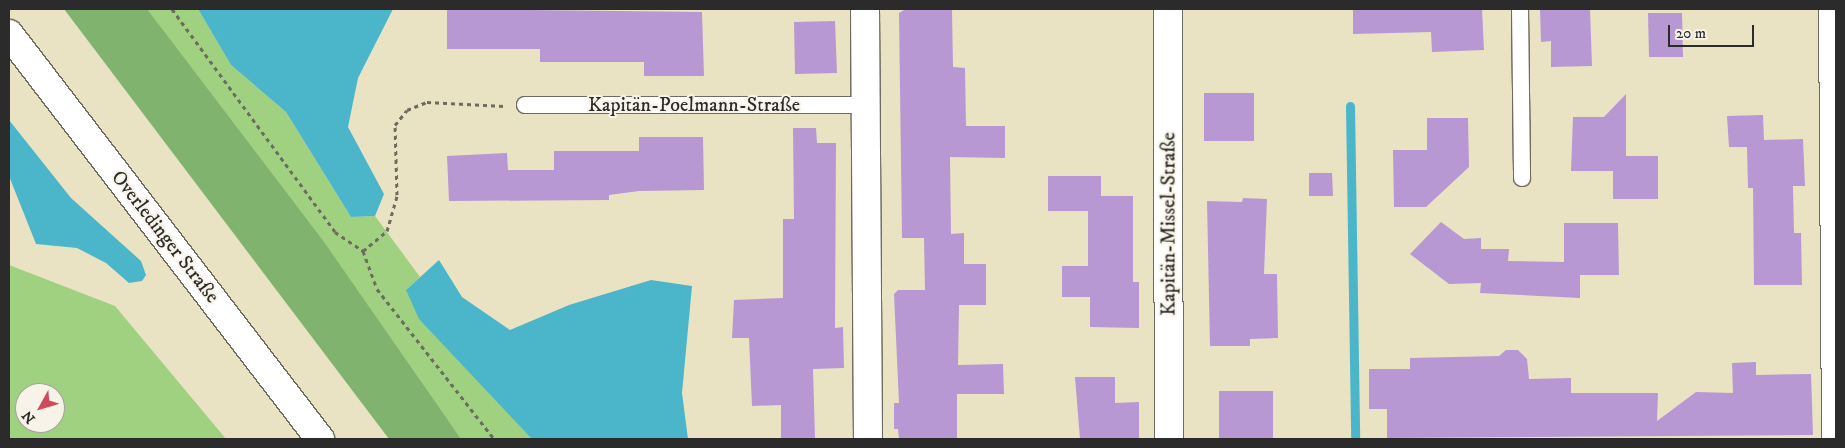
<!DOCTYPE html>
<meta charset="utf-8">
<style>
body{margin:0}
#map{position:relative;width:1845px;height:448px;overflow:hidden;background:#e9e3c3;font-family:"IM FELL DW Pica",serif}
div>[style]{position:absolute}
.green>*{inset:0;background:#9fd180}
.forest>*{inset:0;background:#7fb36e}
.water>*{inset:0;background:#4bb6c9}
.stream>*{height:9px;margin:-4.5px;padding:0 4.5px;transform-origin:4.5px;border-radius:4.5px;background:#4bb6c9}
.building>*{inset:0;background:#b798d3}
.path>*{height:3px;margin-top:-1.5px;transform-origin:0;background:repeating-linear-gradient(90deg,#6e6b60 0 4px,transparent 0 8px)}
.roads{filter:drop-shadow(1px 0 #6e6b60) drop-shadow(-1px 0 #6e6b60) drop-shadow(0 1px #6e6b60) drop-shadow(0 -1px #6e6b60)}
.service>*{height:16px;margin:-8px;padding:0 8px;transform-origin:8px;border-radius:8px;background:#fff}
.minor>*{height:28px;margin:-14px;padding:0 14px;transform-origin:14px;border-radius:14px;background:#fff}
.tertiary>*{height:28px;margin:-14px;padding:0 14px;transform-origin:14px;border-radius:14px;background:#fff}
span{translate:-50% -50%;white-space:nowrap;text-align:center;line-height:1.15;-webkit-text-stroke:4px #f7f3e8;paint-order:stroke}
.street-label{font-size:20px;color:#2b2b2b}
.frame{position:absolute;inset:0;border:10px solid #2b2b2b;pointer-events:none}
.north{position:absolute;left:15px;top:383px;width:50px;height:50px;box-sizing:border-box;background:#f7f3e8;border:1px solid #a5a39c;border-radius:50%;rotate:231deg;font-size:14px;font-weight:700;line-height:20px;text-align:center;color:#2b2b2b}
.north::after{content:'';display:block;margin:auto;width:18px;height:22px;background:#d1495b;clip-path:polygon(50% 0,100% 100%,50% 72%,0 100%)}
.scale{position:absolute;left:1668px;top:25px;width:86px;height:22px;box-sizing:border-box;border:2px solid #2b2b2b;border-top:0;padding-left:6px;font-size:15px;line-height:18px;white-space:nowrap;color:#2b2b2b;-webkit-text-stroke:4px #f7f3e8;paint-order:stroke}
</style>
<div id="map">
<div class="green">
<i style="clip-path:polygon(147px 9px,198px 9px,231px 65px,286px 112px,351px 217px,375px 216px,420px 277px,406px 290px,532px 439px,461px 439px)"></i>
<i style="clip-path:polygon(evenodd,9px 265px,115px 306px,226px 439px,9px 439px,9px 265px,25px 393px,55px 393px,55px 423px,25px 423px,25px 393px)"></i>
</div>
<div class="forest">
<i style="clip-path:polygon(64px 9px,147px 9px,324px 242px,461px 439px,389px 439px)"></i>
</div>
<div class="water">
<i style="clip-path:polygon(198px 9px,393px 9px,358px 78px,348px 127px,384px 194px,375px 216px,351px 217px,286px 112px,231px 65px)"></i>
<i style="clip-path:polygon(9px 120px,71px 198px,141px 261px,146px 275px,142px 281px,129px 283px,106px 263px,77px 248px,36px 244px,9px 176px)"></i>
<i style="clip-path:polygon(439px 260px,462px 297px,510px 330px,569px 305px,651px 280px,692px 286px,682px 393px,688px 439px,532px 439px,419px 319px,406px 290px)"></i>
</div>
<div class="stream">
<i style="left:1350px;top:106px;width:333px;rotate:89.1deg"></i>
</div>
<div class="building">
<i style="clip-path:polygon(447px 9px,702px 12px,704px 76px,644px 76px,644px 62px,540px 62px,540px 49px,447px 49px)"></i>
<i style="clip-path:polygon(906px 9px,952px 9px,953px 67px,965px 68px,966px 126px,1005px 126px,1005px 158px,950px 157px,951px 234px,964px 233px,964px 264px,986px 264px,986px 305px,959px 305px,958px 365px,1003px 364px,1004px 394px,957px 394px,957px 439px,899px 439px,898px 429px,894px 429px,894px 403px,899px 403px,894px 294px,898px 290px,925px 290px,924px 238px,902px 238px,899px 13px)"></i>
<i style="clip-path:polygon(1353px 9px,1482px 9px,1484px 50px,1432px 52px,1431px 32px,1353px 34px)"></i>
<i style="clip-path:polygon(1540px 9px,1590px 9px,1592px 66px,1551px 67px,1551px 41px,1541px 42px)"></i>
<i style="clip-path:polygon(1648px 13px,1682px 13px,1683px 57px,1649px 57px)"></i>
<i style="clip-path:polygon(835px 21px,837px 73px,795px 74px,794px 22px)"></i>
<i style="clip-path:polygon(1204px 93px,1254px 93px,1254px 141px,1204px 141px)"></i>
<i style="clip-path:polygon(1626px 94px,1626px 156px,1658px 156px,1658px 199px,1613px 199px,1613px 171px,1571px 171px,1573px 117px,1604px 117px)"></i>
<i style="clip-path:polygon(1763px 115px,1764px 140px,1803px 139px,1805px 186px,1793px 186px,1794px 233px,1801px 233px,1802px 285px,1754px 285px,1753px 188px,1748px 188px,1747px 147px,1729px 147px,1727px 116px)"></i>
<i style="clip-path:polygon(1427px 118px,1468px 118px,1469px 167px,1426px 207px,1394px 207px,1393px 150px,1427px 150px)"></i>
<i style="clip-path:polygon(793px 128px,816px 128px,817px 143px,836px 143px,835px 328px,843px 327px,844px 368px,813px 369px,815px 439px,781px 439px,781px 405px,752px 406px,749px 338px,732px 338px,734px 300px,783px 298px,783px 219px,794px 219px)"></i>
<i style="clip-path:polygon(639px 137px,703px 137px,704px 190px,639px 191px,609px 195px,609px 200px,449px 201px,447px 156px,507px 153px,508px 170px,554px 170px,554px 151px,639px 151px)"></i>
<i style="clip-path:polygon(1309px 173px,1332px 173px,1333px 196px,1309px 196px)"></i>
<i style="clip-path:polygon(1048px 176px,1101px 176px,1101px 196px,1133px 196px,1133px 282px,1139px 282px,1139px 328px,1090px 327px,1090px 297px,1062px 297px,1062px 266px,1088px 266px,1088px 211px,1048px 211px)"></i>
<i style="clip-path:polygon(1243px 198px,1267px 199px,1264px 274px,1277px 274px,1278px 338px,1250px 339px,1250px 346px,1210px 346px,1207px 201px,1242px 202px)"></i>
<i style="clip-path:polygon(1441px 222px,1464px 239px,1481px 238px,1481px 249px,1509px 249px,1508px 261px,1564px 262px,1564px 223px,1618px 223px,1619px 275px,1580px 275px,1580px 298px,1480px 293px,1481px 283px,1449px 284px,1410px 254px)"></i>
<i style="clip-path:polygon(1506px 350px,1518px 350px,1527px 359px,1529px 379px,1571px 378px,1571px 393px,1658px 393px,1657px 421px,1696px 392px,1733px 393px,1732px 363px,1756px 362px,1756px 375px,1811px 374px,1813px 435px,1387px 438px,1387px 409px,1369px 409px,1369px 369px,1410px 369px,1410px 358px,1499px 356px)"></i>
<i style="clip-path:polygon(1075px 377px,1115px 377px,1115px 403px,1139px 402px,1139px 439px,1080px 439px)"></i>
<i style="clip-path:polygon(1219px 391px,1273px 391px,1273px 439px,1219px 439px)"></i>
</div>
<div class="path">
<i style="left:172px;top:9px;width:276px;rotate:53.8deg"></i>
<i style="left:335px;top:232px;width:34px;rotate:34deg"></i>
<i style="left:363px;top:251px;width:40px;rotate:69.8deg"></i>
<i style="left:377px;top:289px;width:190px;rotate:52deg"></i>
<i style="left:363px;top:251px;width:31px;rotate:-40deg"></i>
<i style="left:387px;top:231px;width:37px;rotate:-74deg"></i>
<i style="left:397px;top:195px;width:70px;rotate:-91.6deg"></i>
<i style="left:395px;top:125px;width:19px;rotate:-51deg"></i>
<i style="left:407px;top:110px;width:22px;rotate:-22deg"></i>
<i style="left:427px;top:102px;width:77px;rotate:3deg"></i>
</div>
<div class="roads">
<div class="service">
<i style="left:1520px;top:9px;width:169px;rotate:89.3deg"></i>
<i style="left:525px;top:105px;width:338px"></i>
</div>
<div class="minor">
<i style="left:865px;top:9px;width:430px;rotate:89.6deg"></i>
<i style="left:1168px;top:9px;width:430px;rotate:89.9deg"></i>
<i style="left:1833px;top:9px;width:430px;rotate:89.6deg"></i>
</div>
<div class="tertiary">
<i style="left:9px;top:34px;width:511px;rotate:52.48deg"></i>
</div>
</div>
<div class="street-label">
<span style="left:694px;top:105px">Kapitän-Poelmann-Straße</span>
<span style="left:1169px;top:224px;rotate:-90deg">Kapitän-Missel-Straße</span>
<span style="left:165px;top:237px;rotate:52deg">Overledinger Straße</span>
</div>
<div class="frame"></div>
<div class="north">N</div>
<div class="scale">20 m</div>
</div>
